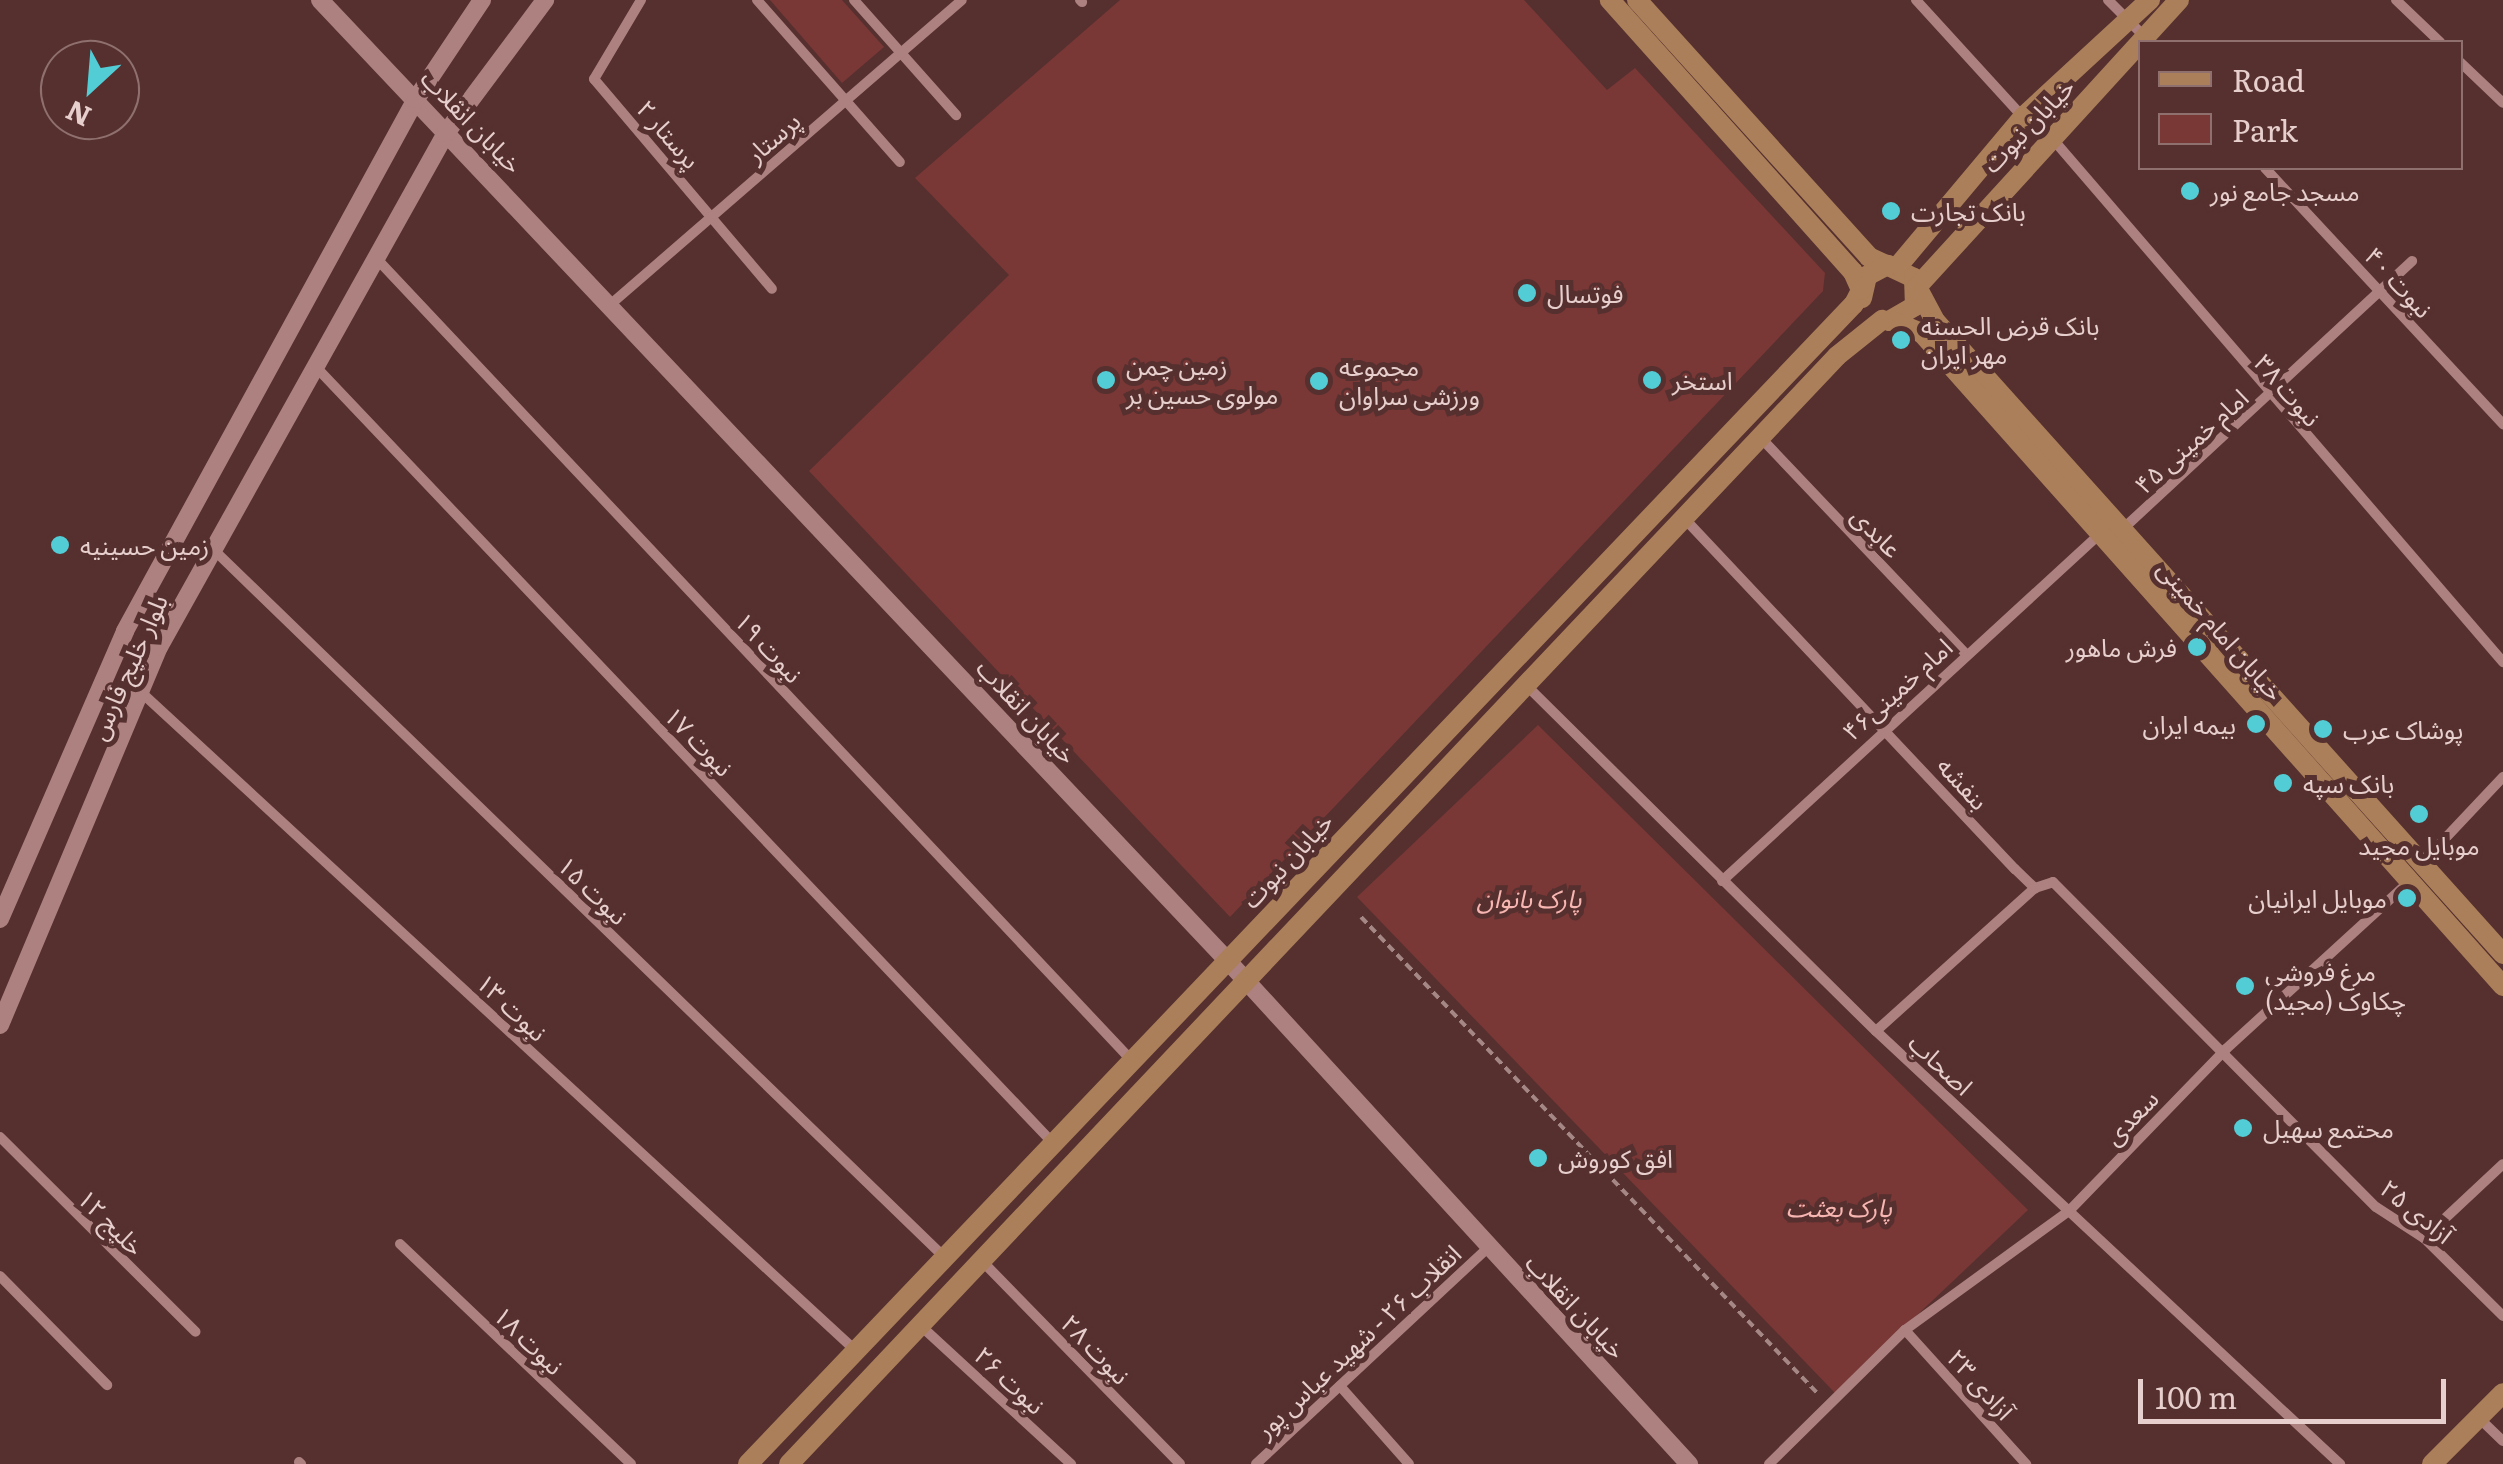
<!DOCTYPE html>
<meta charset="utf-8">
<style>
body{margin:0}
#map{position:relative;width:2503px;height:1464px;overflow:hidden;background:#55302f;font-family:Literata,"Noto Sans Arabic",serif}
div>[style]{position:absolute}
.green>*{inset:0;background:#793736}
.path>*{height:4px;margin-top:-2px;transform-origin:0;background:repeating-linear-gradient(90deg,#a58785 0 8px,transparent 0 13px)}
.minor>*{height:10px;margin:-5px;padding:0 5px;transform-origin:5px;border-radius:5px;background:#ad817f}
.tertiary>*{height:18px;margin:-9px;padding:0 9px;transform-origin:9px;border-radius:9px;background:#ad817f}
.secondary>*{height:20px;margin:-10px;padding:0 10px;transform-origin:10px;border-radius:10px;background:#ab7f59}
.dots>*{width:28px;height:28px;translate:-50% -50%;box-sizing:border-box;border:5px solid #55302f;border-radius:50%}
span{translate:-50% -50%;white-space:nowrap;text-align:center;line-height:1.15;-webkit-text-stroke:10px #55302f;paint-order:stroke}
.street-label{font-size:25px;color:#e7cfcd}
.poi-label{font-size:25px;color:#e7cfcd}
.left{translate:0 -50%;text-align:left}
.right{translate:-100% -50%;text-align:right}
.park-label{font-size:25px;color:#f8b6b2;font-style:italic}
.legend{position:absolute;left:2138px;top:40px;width:325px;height:130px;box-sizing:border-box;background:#55302f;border:2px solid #8f706e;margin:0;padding:12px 18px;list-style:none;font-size:30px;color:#e7cfcd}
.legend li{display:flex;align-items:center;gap:20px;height:50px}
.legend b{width:50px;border:2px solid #8f706e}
.north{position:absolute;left:40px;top:40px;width:100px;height:100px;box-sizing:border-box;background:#55302f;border:2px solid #8f706e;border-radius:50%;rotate:206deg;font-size:28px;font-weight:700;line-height:40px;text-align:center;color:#e7cfcd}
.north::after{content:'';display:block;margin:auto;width:35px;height:45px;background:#52ccd5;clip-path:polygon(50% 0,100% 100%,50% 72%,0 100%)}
.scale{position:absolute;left:2138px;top:1379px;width:308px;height:45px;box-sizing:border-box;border:5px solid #e7cfcd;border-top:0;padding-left:12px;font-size:30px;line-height:35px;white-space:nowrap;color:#e7cfcd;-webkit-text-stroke:8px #55302f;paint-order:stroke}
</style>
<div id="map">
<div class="green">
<i style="clip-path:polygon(770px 0,842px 0,884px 47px,842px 83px)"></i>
<i style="clip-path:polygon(1120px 0,1524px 0,1607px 90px,1635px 68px,1825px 273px,1823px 291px,1230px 917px,809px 471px,1009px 275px,915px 178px)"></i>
<i style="clip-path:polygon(1538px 725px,2028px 1210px,1835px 1393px,1357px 897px)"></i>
</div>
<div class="path">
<i style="left:1361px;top:917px;width:662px;rotate:46.22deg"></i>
</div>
<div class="minor">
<i style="left:641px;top:0;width:92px;rotate:120.7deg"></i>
<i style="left:594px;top:79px;width:275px;rotate:49.7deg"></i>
<i style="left:757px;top:0;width:216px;rotate:48.6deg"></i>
<i style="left:854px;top:0;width:154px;rotate:48.4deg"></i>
<i style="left:1080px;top:0;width:3px;rotate:45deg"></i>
<i style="left:1916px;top:0;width:159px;rotate:47.6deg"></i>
<i style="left:2108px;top:0;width:54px;rotate:45deg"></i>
<i style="left:2396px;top:0;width:61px;rotate:43.7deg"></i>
<i style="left:2460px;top:62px;width:59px;rotate:43.6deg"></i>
<i style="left:2051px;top:137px;width:693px;rotate:49.27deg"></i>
<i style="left:2265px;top:168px;width:350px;rotate:47.1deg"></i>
<i style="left:376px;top:258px;width:1104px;rotate:46.72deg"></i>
<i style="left:611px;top:304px;width:464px;rotate:-40.9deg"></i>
<i style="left:316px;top:367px;width:1070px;rotate:46.48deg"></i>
<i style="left:1760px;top:437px;width:298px;rotate:46.5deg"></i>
<i style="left:1683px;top:517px;width:484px;rotate:46.7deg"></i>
<i style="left:2015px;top:869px;width:28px;rotate:44deg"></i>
<i style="left:2035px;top:888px;width:19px;rotate:-18deg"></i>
<i style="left:2053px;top:882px;width:458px;rotate:45.2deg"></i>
<i style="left:2376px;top:1207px;width:57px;rotate:32.9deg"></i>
<i style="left:2424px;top:1238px;width:111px;rotate:44.6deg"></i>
<i style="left:2126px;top:526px;width:390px;rotate:-42.8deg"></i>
<i style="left:214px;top:550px;width:1018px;rotate:44.08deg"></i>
<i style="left:1526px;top:685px;width:492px;rotate:44.7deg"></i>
<i style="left:1876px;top:1031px;width:635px;rotate:43.02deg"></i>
<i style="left:142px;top:693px;width:971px;rotate:42.66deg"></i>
<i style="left:2421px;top:864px;width:120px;rotate:-46.7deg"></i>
<i style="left:1722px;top:881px;width:516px;rotate:-42.57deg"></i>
<i style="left:1876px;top:1031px;width:214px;rotate:-42deg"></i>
<i style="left:0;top:1137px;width:276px;rotate:44.9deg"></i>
<i style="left:2424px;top:1238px;width:108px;rotate:-43.1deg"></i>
<i style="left:400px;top:1244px;width:319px;rotate:43.6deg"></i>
<i style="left:983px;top:1262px;width:282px;rotate:45.7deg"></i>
<i style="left:0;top:1276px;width:153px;rotate:45.5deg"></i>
<i style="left:921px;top:1326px;width:204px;rotate:42.6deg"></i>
<i style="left:1905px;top:1330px;width:181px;rotate:47.9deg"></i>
<i style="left:1340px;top:1386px;width:104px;rotate:48.5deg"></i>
<i style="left:2479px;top:1418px;width:33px;rotate:44deg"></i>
<i style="left:299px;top:1462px;width:3px;rotate:45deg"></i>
<i style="left:1256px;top:1464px;width:317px;rotate:-43deg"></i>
<i style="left:1769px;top:1464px;width:191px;rotate:-44.6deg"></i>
<i style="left:1905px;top:1330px;width:203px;rotate:-36deg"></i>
<i style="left:2069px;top:1211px;width:226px;rotate:-45.9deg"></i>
<i style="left:2226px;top:1049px;width:248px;rotate:-42.4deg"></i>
</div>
<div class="tertiary">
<i style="left:320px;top:0;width:1321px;rotate:46.63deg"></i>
<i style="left:1227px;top:960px;width:684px;rotate:47.49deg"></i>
<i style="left:0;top:919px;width:314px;rotate:-66.5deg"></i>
<i style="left:125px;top:631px;width:606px;rotate:-61.32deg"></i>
<i style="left:416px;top:99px;width:119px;rotate:-56.3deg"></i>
<i style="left:0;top:1025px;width:410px;rotate:-67.2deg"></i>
<i style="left:159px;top:647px;width:589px;rotate:-60.82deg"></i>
<i style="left:446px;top:133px;width:166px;rotate:-53.3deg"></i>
</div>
<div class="secondary">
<i style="left:1637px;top:0;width:346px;rotate:47.9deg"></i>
<i style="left:1869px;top:257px;width:50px;rotate:25deg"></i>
<i style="left:1914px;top:278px;width:28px;rotate:88deg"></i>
<i style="left:1915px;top:306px;width:30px;rotate:150deg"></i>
<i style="left:2179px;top:0;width:389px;rotate:132.4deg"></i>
<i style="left:1917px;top:287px;width:40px;rotate:62deg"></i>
<i style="left:1936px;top:322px;width:849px;rotate:48.1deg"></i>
<i style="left:1898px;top:266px;width:194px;rotate:-50deg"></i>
<i style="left:2023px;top:117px;width:173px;rotate:-42.7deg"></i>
<i style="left:1862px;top:298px;width:23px;rotate:-77deg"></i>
<i style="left:1867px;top:276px;width:24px;rotate:-28deg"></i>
<i style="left:1892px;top:321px;width:32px;rotate:22deg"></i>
<i style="left:1922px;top:333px;width:874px;rotate:48.34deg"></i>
<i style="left:748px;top:1464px;width:1603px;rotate:-46.37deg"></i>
<i style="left:1854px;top:304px;width:16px;rotate:-63deg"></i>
<i style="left:1861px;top:290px;width:20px;rotate:-114deg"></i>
<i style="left:1853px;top:272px;width:365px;rotate:-131.8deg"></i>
<i style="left:789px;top:1464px;width:1525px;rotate:-46.59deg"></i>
<i style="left:1837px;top:356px;width:58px;rotate:-38.7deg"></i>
<i style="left:2432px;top:1464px;width:100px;rotate:-45deg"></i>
</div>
<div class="dots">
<i style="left:2190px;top:191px;background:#52ccd5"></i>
<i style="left:1891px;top:211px;background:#52ccd5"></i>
<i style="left:1527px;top:293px;background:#52ccd5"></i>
<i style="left:1901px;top:340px;background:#52ccd5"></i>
<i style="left:1106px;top:380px;background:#52ccd5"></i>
<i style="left:1652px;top:380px;background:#52ccd5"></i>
<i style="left:1319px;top:381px;background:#52ccd5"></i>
<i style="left:60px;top:545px;background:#52ccd5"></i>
<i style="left:2197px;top:647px;background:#52ccd5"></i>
<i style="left:2256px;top:724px;background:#52ccd5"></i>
<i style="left:2323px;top:729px;background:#52ccd5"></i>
<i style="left:2283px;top:783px;background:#52ccd5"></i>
<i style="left:2419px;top:814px;background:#52ccd5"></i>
<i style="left:2407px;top:898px;background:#52ccd5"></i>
<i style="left:2245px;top:986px;background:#52ccd5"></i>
<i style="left:2243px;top:1128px;background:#52ccd5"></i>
<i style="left:1538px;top:1158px;background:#52ccd5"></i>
</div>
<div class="street-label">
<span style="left:472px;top:121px;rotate:46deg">خیابان انقلاب</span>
<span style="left:2028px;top:125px;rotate:-46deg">خیابان نبوت</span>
<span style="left:669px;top:134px;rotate:49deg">پرستار ۲</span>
<span style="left:773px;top:137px;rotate:-41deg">پرستار</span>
<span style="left:2399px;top:282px;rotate:47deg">نبوت ۴۰</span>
<span style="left:2288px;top:390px;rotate:49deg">نبوت ۳۸</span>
<span style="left:2191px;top:441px;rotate:-42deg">امام خمینی ۴۵</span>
<span style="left:1877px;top:532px;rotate:46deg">عابدی</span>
<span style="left:2221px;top:630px;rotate:49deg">خیابان امام خمینی</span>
<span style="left:769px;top:647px;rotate:47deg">نبوت ۱۹</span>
<span style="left:128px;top:667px;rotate:-66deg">بلوار خلیج فارس</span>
<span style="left:1897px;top:689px;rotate:-42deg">امام خمینی۴۶</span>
<span style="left:1027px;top:711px;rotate:47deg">خیابان انقلاب</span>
<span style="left:699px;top:741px;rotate:46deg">نبوت ۱۷</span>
<span style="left:1963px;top:783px;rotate:47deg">بنفشه</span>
<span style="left:1287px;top:860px;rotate:-47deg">خیابان نبوت</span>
<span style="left:593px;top:890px;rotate:44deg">نبوت ۱۵</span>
<span style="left:512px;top:1007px;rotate:43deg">نبوت ۱۳</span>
<span style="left:1941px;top:1064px;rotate:43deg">اصحاب</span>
<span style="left:2131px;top:1117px;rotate:-46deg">سعدی</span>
<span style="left:2417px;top:1211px;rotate:39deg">آزادی ۲۵</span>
<span style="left:111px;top:1222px;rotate:45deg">خلیج ۱۲</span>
<span style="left:1576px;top:1306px;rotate:47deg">خیابان انقلاب</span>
<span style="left:529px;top:1340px;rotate:44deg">نبوت ۱۸</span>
<span style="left:1358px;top:1341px;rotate:-43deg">انقلاب ۲۶ - شهید عباس پور</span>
<span style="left:1096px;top:1349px;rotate:46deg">نبوت ۲۸</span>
<span style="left:1010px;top:1380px;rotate:43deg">نبوت ۲۶</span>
<span style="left:1981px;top:1384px;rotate:48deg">آزادی ۲۳</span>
</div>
<div class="poi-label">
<span class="left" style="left:2210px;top:191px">مسجد جامع نور</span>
<span class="left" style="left:1911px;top:211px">بانک تجارت</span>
<span class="left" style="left:1547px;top:293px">فوتسال</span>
<span class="left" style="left:1921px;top:340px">بانک قرض الحسنه<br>مهر ایران</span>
<span class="left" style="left:1126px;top:380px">زمین چمن<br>مولوی حسین بر</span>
<span class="left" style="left:1339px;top:381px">مجموعه<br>ورزشی سراوان</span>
<span class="left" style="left:1672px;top:380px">استخر</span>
<span class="left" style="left:80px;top:545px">زمین حسینیه</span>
<span class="right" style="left:2177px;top:647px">فرش ماهور</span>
<span class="right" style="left:2236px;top:724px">بیمه ایران</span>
<span class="left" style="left:2343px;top:729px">پوشاک عرب</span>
<span class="left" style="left:2303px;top:783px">بانک سپه</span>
<span style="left:2419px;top:845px">موبایل مجید</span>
<span class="right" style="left:2387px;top:898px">موبایل ایرانیان</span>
<span class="left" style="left:2265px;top:986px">مرغ فروشی<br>چکاوک (مجید)</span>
<span class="left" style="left:2263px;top:1128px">محتمع سهیل</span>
<span class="left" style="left:1558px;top:1158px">افق کوروش</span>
</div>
<div class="park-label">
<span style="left:1529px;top:898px">پارک بانوان</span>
<span style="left:1839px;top:1207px">پارک بعثت</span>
</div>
<ul class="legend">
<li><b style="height:12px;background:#ab7f59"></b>Road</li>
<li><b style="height:28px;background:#793736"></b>Park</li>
</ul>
<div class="north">N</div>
<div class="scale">100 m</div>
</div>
